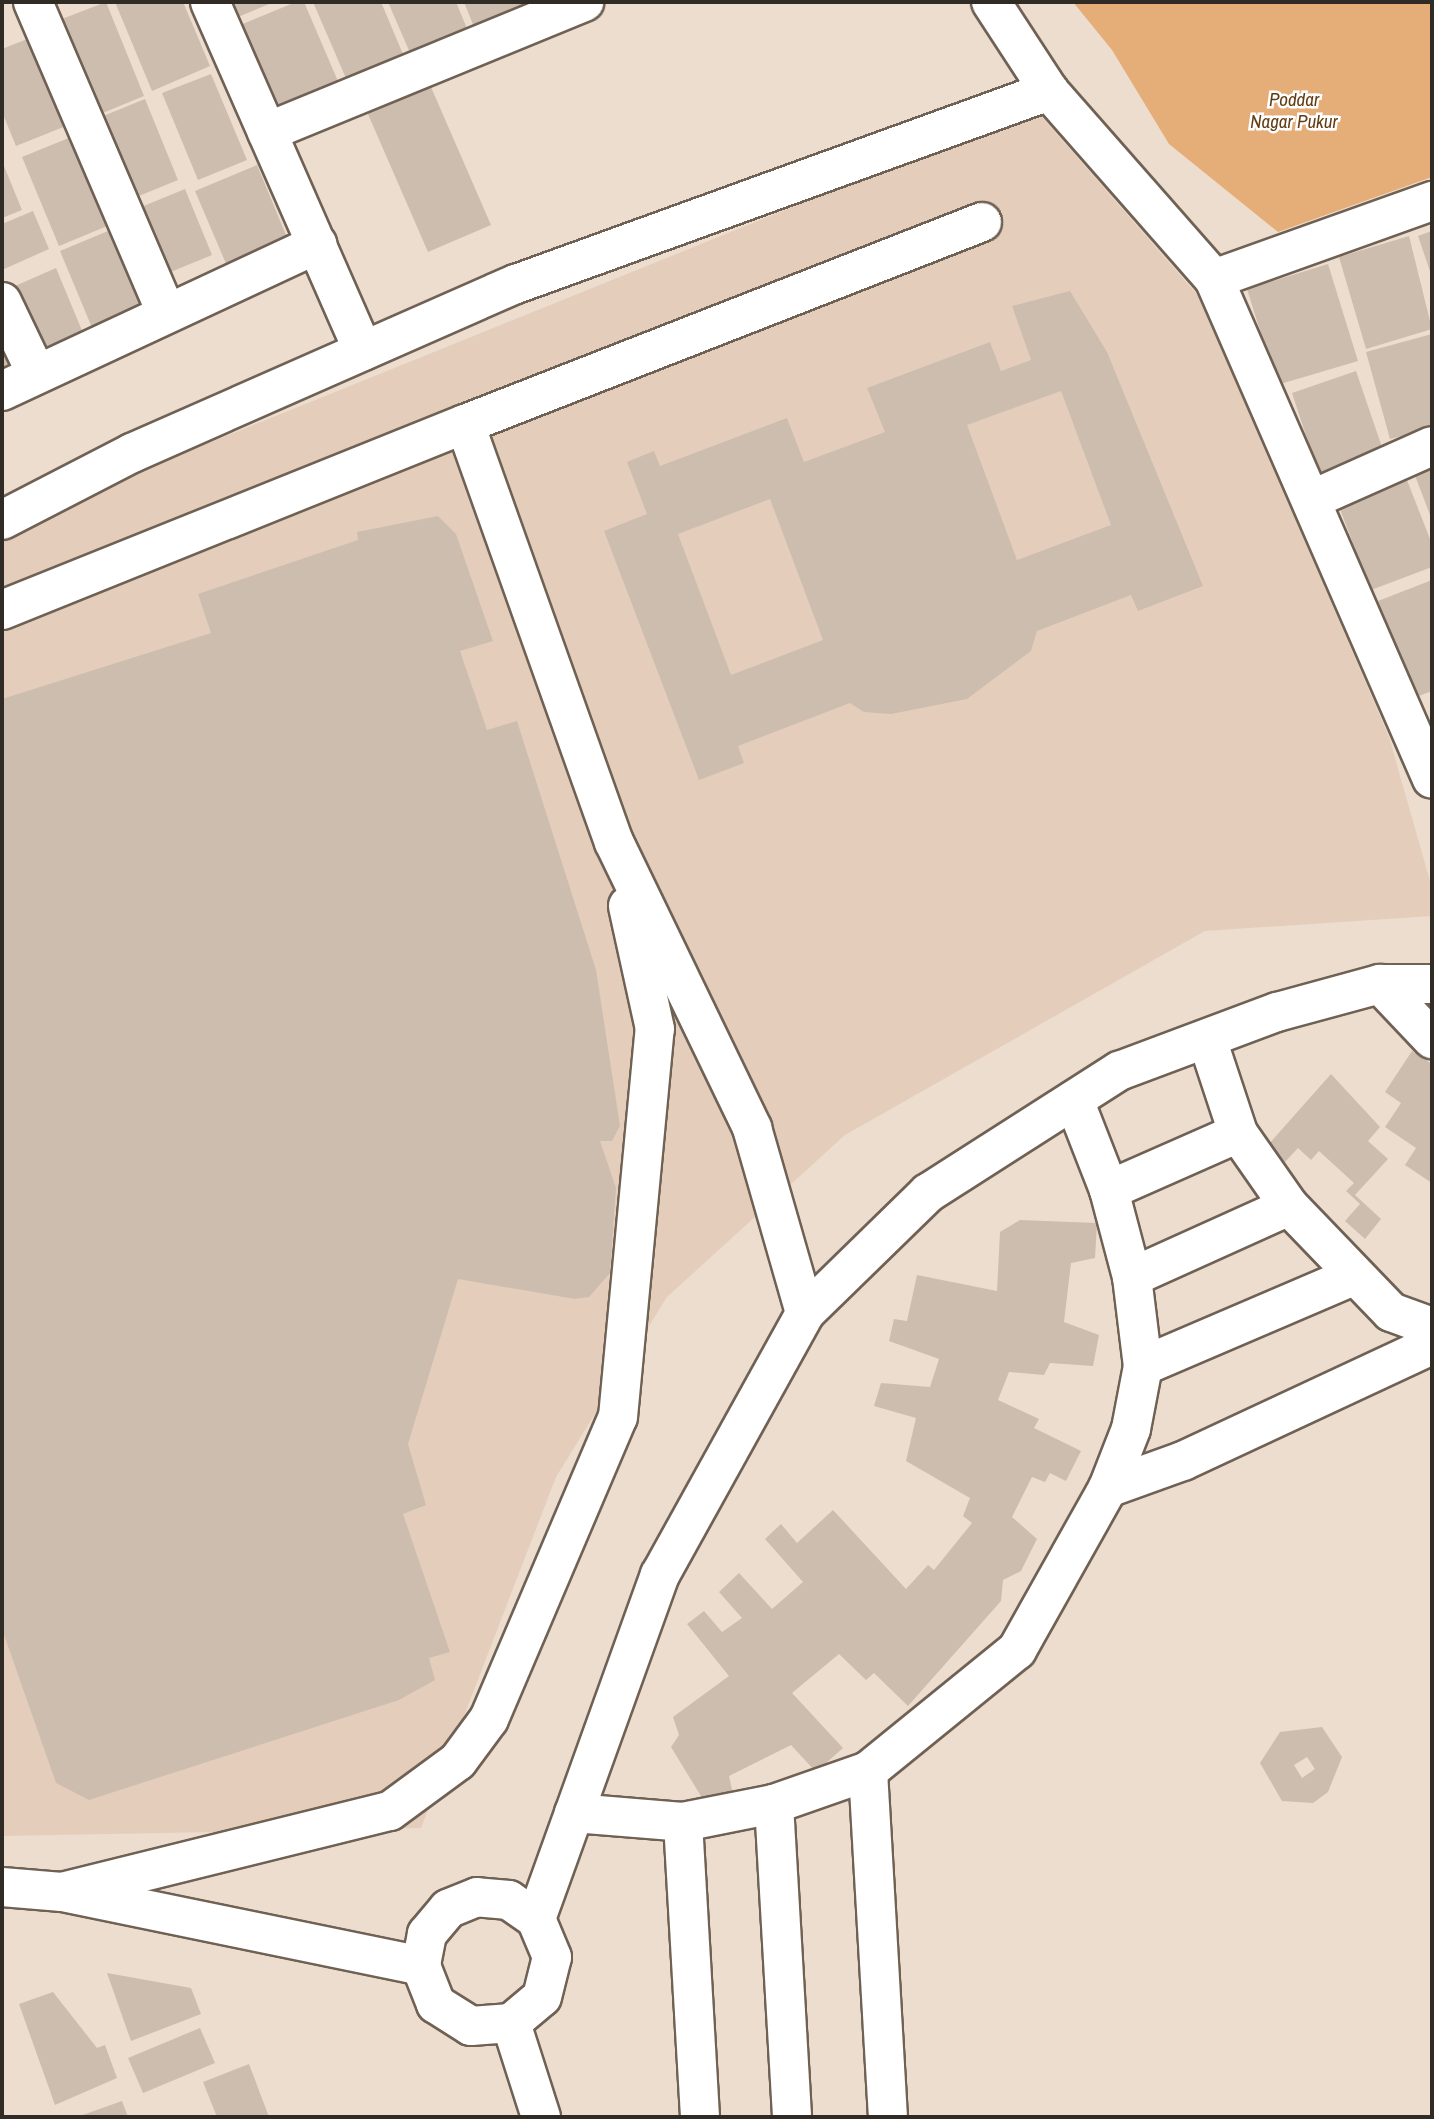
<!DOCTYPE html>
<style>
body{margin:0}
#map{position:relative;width:1434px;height:2119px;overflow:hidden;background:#edddce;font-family:"Archivo Narrow",sans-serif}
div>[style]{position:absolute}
.built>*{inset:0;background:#e4cebb}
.water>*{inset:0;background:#e5ae79}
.building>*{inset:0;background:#cdbdaf}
.roads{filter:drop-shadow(2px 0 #6f6154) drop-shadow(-2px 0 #6f6154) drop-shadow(0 2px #6f6154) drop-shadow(0 -2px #6f6154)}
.minor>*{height:38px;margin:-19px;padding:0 19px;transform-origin:19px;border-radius:19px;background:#fff}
span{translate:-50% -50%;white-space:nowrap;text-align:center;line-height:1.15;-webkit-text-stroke:5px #fff;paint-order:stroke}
.water-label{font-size:19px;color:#623d14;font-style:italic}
.frame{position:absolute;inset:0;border:4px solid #312b25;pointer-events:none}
</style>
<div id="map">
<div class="built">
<i style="clip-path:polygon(1035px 109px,1201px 299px,1389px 737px,1432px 888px,1432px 916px,1205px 931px,845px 1135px,667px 1297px,556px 1477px,421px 1828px,2px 1836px,2px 542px,152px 466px)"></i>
</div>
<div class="water">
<i style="clip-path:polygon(1073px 2px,1432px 2px,1432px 177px,1278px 232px,1169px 144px,1112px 50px)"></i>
</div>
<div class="building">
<i style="clip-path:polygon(106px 2px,144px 96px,88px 119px,49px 24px)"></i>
<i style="clip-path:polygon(115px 2px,183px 2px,210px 66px,152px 91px)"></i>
<i style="clip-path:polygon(232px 2px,274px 2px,238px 17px)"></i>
<i style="clip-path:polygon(296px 2px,304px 2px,343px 93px,279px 119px,240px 25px)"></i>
<i style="clip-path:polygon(313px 2px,381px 2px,405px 59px,348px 83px)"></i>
<i style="clip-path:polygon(388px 2px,456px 2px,468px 31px,411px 55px)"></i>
<i style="clip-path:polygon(464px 2px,532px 2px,474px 27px)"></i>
<i style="clip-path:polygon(35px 36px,71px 124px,16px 146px,2px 112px,2px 49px)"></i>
<i style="clip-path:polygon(424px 71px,491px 225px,428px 252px,361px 98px)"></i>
<i style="clip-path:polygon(211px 74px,247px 160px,198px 180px,162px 93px)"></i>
<i style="clip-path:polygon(145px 99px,178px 180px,124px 202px,91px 121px)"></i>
<i style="clip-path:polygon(81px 133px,117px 222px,59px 246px,22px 157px)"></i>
<i style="clip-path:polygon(2px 161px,22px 210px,2px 218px)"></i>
<i style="clip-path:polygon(257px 165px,291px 247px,230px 273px,195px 191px)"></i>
<i style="clip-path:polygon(185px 189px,212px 255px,156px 278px,129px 212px)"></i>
<i style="clip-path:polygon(33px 211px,49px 249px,2px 270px,2px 224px)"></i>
<i style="clip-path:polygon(120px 226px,154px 305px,93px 330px,60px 251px)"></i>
<i style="clip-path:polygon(1432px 231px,1432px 277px,1418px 236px)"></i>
<i style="clip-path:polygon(1409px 236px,1432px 329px,1366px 349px,1339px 257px)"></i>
<i style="clip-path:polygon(1328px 264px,1358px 361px,1277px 385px,1247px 289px)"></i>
<i style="clip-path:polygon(56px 268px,83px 333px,33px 354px,6px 290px)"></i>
<i style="clip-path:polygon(evenodd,1070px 291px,1107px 352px,1203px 586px,1138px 611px,1131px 595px,1037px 631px,1031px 651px,967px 699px,891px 714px,864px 712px,850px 703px,738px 746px,744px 763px,699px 780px,604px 531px,647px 514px,627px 462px,654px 451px,660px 466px,787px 418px,804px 462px,885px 432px,867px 388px,990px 342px,1001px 371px,1031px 360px,1012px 306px,1070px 291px,1061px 391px,1111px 525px,1017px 560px,967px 425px,1061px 391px,1070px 291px,770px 499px,823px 640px,731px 675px,678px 534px,770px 499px)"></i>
<i style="clip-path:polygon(1432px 334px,1432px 428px,1390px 439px,1366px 352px)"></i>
<i style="clip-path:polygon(2px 336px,15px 367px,2px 372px)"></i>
<i style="clip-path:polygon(1356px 371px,1386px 459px,1321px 481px,1292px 393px)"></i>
<i style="clip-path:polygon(1432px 456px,1432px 520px,1411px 465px)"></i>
<i style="clip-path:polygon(1401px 465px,1432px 544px,1432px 567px,1371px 590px,1333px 491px)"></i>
<i style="clip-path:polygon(438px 516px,456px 534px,493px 641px,460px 651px,487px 730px,517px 721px,596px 970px,620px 1126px,612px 1141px,600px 1141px,616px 1188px,610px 1273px,589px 1297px,575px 1299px,458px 1279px,408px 1444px,426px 1505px,403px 1514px,450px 1652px,429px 1658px,435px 1680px,399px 1700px,89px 1800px,56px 1783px,2px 1629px,2px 699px,211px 633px,198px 594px,358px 540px,357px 532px)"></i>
<i style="clip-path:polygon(1432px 580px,1432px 691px,1416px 697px,1378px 601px)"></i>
<i style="clip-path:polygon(1412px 1051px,1432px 1064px,1432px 1183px,1405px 1165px,1416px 1148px,1385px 1127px,1401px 1103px,1385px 1092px)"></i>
<i style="clip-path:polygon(1331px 1074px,1380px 1127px,1368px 1141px,1388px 1159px,1355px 1195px,1381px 1219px,1365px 1239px,1345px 1221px,1360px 1204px,1346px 1191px,1354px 1183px,1319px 1151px,1311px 1160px,1298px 1148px,1285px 1162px,1267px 1146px)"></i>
<i style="clip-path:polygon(1020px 1220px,1097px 1223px,1095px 1258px,1071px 1263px,1064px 1322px,1099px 1335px,1093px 1366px,1050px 1363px,1044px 1375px,1009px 1372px,998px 1400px,1039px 1419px,1034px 1428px,1081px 1451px,1066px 1481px,1050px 1473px,1045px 1482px,1032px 1477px,1012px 1517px,1037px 1539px,1021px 1571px,1003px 1580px,1001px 1601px,908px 1706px,874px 1673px,866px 1680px,839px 1654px,792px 1693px,843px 1748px,816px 1772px,791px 1745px,729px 1776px,734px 1799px,707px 1806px,671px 1747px,679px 1735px,673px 1717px,729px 1676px,687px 1624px,704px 1611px,722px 1632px,742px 1618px,719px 1592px,739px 1573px,772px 1609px,803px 1582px,765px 1539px,781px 1524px,797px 1543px,833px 1510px,906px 1589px,928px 1565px,934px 1570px,972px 1523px,963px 1516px,970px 1498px,906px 1461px,916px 1418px,874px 1406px,881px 1383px,930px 1387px,939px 1359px,889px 1341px,894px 1319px,907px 1321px,917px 1275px,997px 1291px,1000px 1232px)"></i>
<i style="clip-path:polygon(evenodd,1322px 1727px,1342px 1757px,1328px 1792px,1313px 1803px,1282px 1801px,1260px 1763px,1280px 1732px,1322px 1727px,1307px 1757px,1315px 1769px,1302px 1778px,1294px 1765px,1307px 1757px)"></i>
<i style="clip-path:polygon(107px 1973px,191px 1988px,201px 2014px,131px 2041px)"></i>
<i style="clip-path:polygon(53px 1992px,97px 2048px,105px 2045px,117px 2078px,55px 2105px,19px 2004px)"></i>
<i style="clip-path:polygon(200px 2028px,215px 2063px,143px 2093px,128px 2058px)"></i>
<i style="clip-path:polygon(249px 2064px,269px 2117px,217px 2117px,203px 2082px)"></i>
<i style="clip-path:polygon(122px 2101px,128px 2117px,77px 2117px)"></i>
</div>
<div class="roads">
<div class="minor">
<i style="left:33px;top:2px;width:337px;rotate:66.8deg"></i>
<i style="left:210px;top:2px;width:381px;rotate:66.3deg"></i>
<i style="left:991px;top:2px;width:106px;rotate:56.9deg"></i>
<i style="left:1049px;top:91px;width:250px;rotate:48.7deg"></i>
<i style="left:1214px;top:279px;width:545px;rotate:66.44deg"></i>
<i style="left:267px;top:132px;width:343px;rotate:-22.3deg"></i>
<i style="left:1214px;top:279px;width:232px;rotate:-19.7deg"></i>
<i style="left:2px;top:302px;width:79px;rotate:64.4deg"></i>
<i style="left:2px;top:391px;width:348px;rotate:-25deg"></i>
<i style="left:465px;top:424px;width:555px;rotate:-21.34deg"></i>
<i style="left:1313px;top:499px;width:130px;rotate:-24deg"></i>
<i style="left:2px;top:520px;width:146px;rotate:-27.3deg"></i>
<i style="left:132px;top:453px;width:420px;rotate:-23.8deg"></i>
<i style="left:516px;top:284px;width:567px;rotate:-19.91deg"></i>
<i style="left:2px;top:610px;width:499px;rotate:-21.9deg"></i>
<i style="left:465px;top:424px;width:444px;rotate:70.4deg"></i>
<i style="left:614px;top:842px;width:318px;rotate:64.2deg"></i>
<i style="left:752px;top:1128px;width:192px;rotate:74deg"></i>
<i style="left:1380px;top:984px;width:76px;rotate:46.6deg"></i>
<i style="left:1207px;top:1039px;width:99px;rotate:71.7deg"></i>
<i style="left:1238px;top:1133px;width:89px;rotate:55.1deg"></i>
<i style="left:1289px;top:1206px;width:147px;rotate:46.1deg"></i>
<i style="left:1391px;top:1312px;width:44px;rotate:20.1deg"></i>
<i style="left:1074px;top:1100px;width:97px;rotate:68.7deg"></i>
<i style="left:1109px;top:1190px;width:90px;rotate:75.2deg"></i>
<i style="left:1132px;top:1277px;width:90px;rotate:83deg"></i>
<i style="left:1143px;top:1366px;width:64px;rotate:100.8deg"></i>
<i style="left:1131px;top:1429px;width:63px;rotate:111.3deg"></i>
<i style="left:1109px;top:1190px;width:141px;rotate:-23.8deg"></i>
<i style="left:1132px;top:1277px;width:172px;rotate:-24.3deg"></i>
<i style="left:1143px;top:1366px;width:228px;rotate:-23.2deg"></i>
<i style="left:868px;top:1771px;width:347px;rotate:86.7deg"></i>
<i style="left:774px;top:1804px;width:314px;rotate:86.7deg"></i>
<i style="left:574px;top:1813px;width:109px;rotate:4.7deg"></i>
<i style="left:683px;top:1822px;width:93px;rotate:-11.2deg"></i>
<i style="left:774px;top:1804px;width:100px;rotate:-19.3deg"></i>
<i style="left:868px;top:1771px;width:192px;rotate:-39.1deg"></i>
<i style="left:1017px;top:1650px;width:186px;rotate:-60.7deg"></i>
<i style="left:1108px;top:1488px;width:80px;rotate:-19.8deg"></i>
<i style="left:1183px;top:1461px;width:275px;rotate:-25deg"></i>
<i style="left:683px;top:1822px;width:295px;rotate:86.7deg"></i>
<i style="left:2px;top:1887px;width:60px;rotate:4.8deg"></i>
<i style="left:62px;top:1892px;width:367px;rotate:11.6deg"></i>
<i style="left:62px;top:1892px;width:338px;rotate:-13.9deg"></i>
<i style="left:390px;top:1811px;width:84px;rotate:-36.3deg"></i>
<i style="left:458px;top:1761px;width:52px;rotate:-53.6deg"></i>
<i style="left:489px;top:1719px;width:328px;rotate:-66.9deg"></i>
<i style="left:618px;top:1417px;width:390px;rotate:-84.6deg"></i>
<i style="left:655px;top:1029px;width:126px;rotate:-102.4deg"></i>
<i style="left:536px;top:1919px;width:33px;rotate:-145deg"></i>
<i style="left:509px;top:1900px;width:32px;rotate:-175deg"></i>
<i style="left:477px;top:1897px;width:31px;rotate:158deg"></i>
<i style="left:448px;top:1909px;width:33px;rotate:130deg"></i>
<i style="left:427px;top:1934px;width:33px;rotate:101deg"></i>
<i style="left:421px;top:1966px;width:41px;rotate:68.5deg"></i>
<i style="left:436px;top:2004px;width:41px;rotate:32.2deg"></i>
<i style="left:471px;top:2026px;width:40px;rotate:-4.3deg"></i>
<i style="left:511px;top:2023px;width:40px;rotate:-40deg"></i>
<i style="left:542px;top:1997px;width:41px;rotate:-76deg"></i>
<i style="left:552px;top:1957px;width:41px;rotate:-112.8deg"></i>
<i style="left:536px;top:1919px;width:366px;rotate:-70.2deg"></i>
<i style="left:660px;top:1575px;width:299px;rotate:-61deg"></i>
<i style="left:805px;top:1313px;width:172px;rotate:-44.3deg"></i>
<i style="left:928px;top:1193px;width:227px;rotate:-32.6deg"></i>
<i style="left:1119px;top:1071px;width:169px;rotate:-20.5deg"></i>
<i style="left:1277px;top:1012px;width:107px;rotate:-15.2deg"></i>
<i style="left:1380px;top:984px;width:52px"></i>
<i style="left:511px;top:2023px;width:99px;rotate:72.3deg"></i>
</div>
</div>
<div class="water-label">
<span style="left:1294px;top:111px">Poddar<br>Nagar Pukur</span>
</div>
<div class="frame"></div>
</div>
